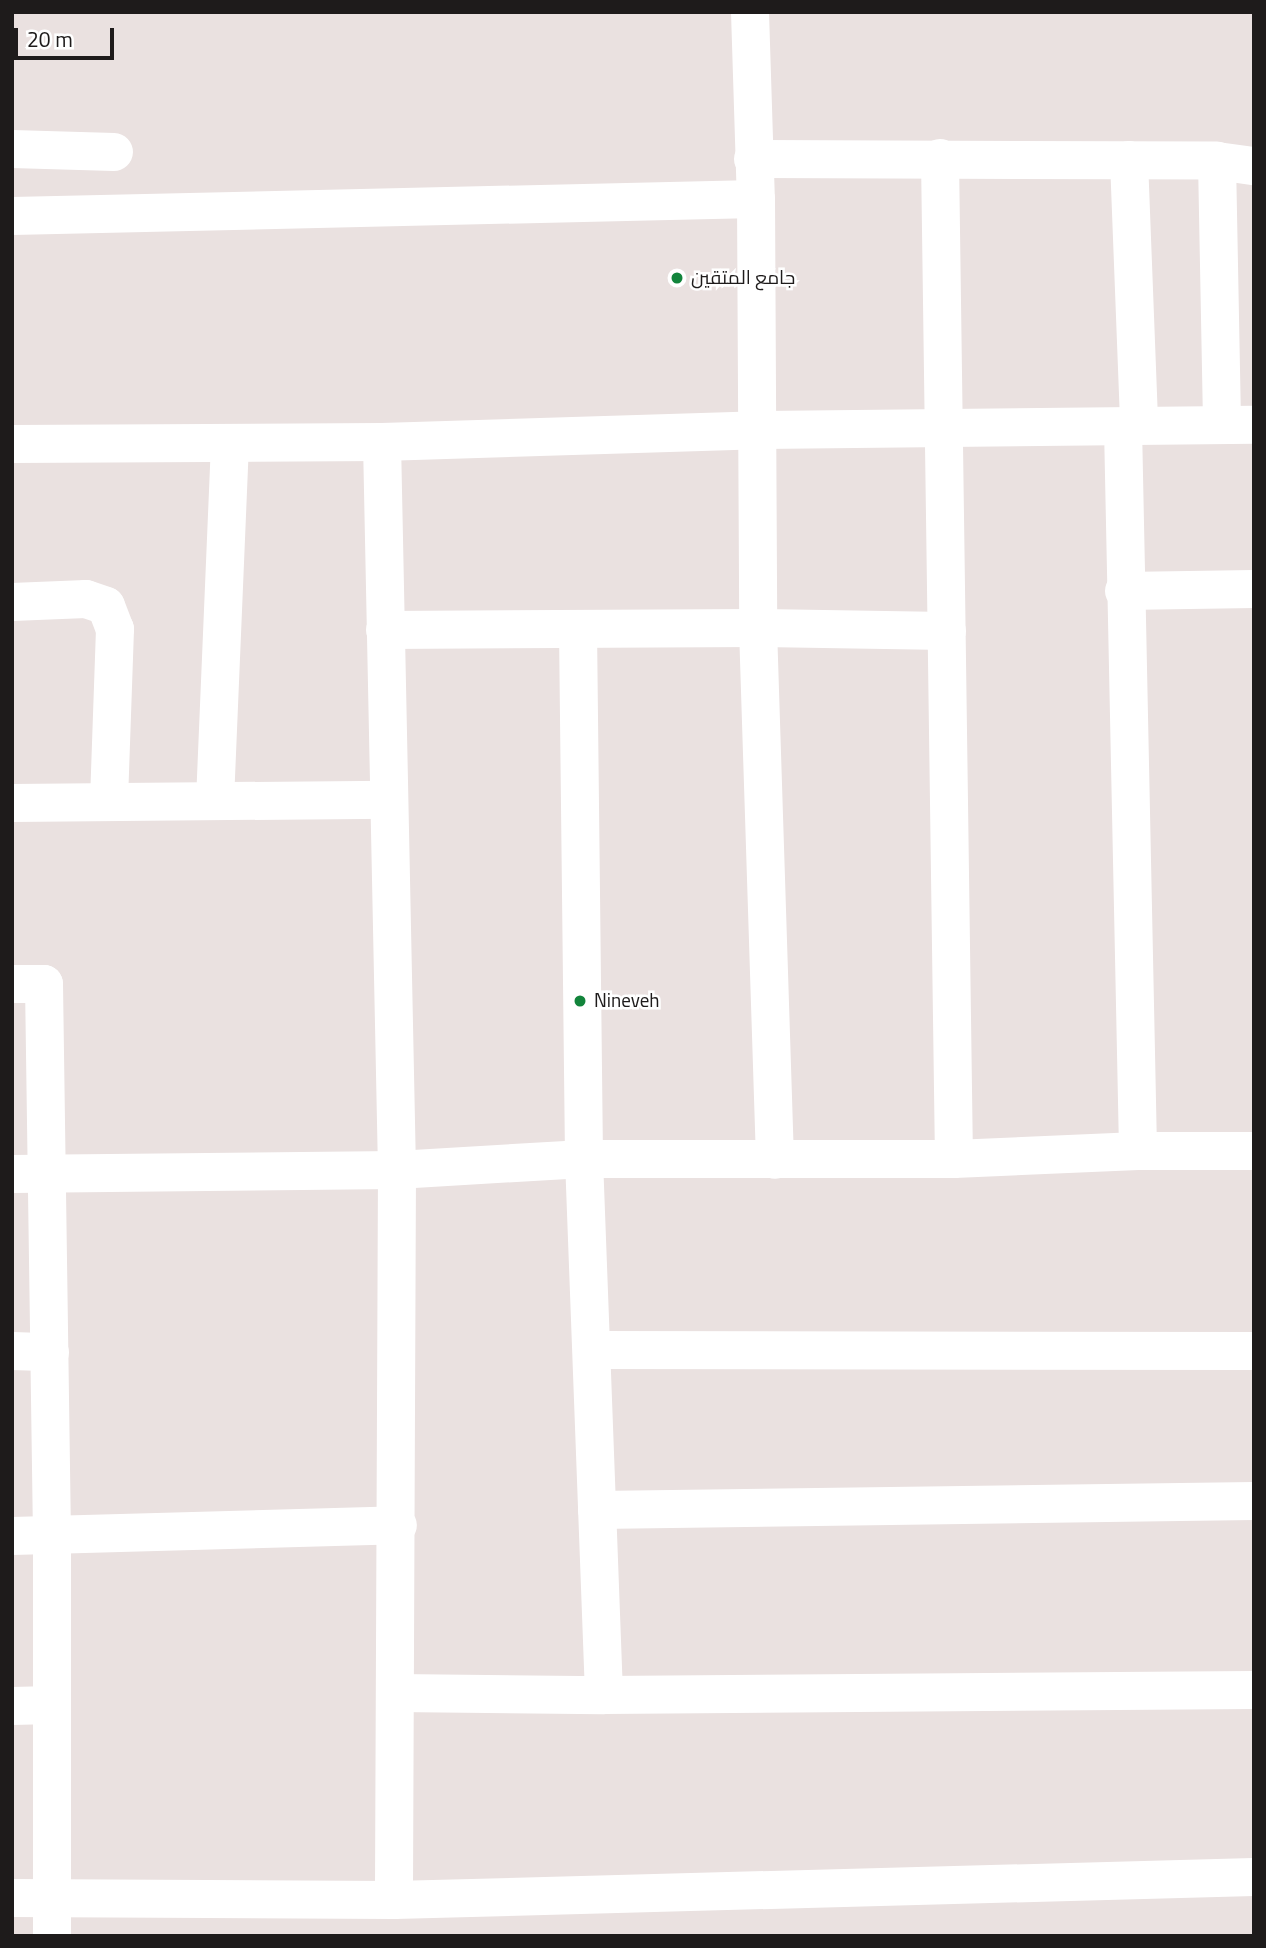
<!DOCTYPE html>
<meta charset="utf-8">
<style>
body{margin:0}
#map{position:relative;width:1266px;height:1948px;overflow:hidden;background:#eae1e0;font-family:Georgia,Cairo,serif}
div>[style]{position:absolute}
.minor>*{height:38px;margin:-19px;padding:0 19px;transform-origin:19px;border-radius:19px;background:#fff}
.dots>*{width:19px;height:19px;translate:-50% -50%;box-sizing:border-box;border:4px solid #fff;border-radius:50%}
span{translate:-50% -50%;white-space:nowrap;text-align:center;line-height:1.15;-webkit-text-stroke:5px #fff;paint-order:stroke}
.poi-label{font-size:19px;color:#1e1b1b}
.left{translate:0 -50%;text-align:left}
.frame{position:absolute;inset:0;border:14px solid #1e1b1b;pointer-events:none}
.scale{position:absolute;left:14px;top:28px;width:100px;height:32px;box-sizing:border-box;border:4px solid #1e1b1b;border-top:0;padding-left:9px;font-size:21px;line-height:24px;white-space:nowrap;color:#1e1b1b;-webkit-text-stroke:5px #fff;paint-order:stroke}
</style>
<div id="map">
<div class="minor">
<i style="left:750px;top:12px;width:187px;rotate:88.2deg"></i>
<i style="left:756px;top:199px;width:429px;rotate:89.7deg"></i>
<i style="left:758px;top:628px;width:532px;rotate:88.17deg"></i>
<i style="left:12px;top:149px;width:102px;rotate:1.7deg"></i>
<i style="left:940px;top:158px;width:1001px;rotate:89.2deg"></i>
<i style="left:753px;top:159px;width:464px;rotate:0.2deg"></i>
<i style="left:1217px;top:161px;width:37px;rotate:8deg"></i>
<i style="left:1129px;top:160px;width:264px;rotate:87.8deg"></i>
<i style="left:1217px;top:161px;width:264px;rotate:88.9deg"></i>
<i style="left:12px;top:216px;width:744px;rotate:-1.31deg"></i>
<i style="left:1123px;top:427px;width:724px;rotate:88.81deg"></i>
<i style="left:382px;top:442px;width:728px;rotate:88.82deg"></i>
<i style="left:397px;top:1170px;width:730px;rotate:90.24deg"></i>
<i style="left:12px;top:444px;width:370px;rotate:-0.3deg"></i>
<i style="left:382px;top:442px;width:376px;rotate:-1.8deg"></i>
<i style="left:758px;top:430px;width:496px;rotate:-0.6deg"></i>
<i style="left:1124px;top:591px;width:130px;rotate:-0.9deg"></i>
<i style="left:12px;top:602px;width:74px;rotate:-2.3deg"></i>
<i style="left:86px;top:599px;width:21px;rotate:19deg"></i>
<i style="left:106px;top:606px;width:25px;rotate:69deg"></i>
<i style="left:115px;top:629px;width:173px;rotate:92deg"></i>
<i style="left:578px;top:629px;width:530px;rotate:89.35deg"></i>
<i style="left:584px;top:1159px;width:536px;rotate:87.86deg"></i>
<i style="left:385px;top:630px;width:373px;rotate:-0.3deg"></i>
<i style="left:758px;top:628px;width:189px;rotate:0.9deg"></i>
<i style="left:215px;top:801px;width:358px;rotate:-87.6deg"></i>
<i style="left:12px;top:803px;width:377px;rotate:-0.5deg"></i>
<i style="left:12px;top:984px;width:32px"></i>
<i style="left:44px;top:984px;width:550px;rotate:89.17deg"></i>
<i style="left:52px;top:1534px;width:402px;rotate:90deg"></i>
<i style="left:12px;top:1174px;width:385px;rotate:-0.6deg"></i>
<i style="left:397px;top:1170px;width:187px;rotate:-3.4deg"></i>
<i style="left:584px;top:1159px;width:370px"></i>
<i style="left:954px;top:1159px;width:184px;rotate:-2.5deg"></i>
<i style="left:1138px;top:1151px;width:116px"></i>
<i style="left:593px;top:1350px;width:661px;rotate:0.09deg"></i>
<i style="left:12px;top:1351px;width:38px;rotate:2deg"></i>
<i style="left:597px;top:1510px;width:657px;rotate:-0.78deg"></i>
<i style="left:12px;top:1536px;width:386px;rotate:-1.6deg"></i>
<i style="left:396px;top:1693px;width:208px;rotate:0.6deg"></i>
<i style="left:604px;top:1695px;width:650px;rotate:-0.44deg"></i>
<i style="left:12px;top:1706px;width:40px;rotate:-1.4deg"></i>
<i style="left:12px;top:1898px;width:382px;rotate:0.3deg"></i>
<i style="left:394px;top:1900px;width:860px;rotate:-1.53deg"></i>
</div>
<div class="dots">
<i style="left:677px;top:278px;background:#12843b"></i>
<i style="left:580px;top:1001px;background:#12843b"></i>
</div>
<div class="poi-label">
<span class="left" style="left:691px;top:278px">جامع المتقين</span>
<span class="left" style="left:594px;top:1001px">Nineveh</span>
</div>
<div class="frame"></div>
<div class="scale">20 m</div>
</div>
